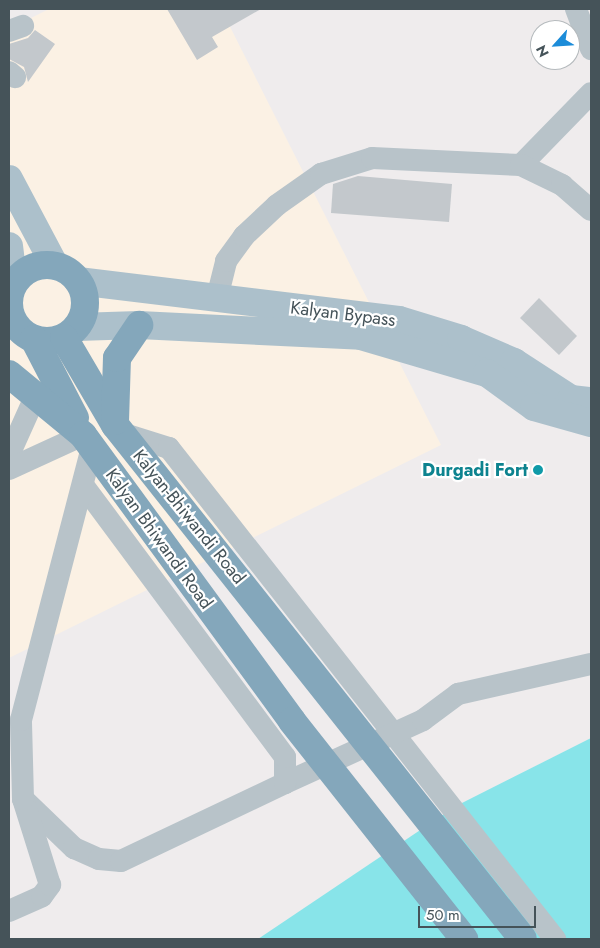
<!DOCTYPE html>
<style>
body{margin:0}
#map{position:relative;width:600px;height:948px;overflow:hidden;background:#efeced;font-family:Jost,sans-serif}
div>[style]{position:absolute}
.commercial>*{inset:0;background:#fbf1e4}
.water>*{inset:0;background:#88e4e9}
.building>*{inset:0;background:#c3c8cc}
.minor>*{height:22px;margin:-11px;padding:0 11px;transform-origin:11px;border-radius:11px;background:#b8c3c9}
.major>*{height:28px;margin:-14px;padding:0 14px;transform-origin:14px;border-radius:14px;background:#acc0cb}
.highway>*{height:28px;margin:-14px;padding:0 14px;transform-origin:14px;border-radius:14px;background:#84a7bb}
.highway>.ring{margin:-14px;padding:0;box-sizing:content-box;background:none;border:28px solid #84a7bb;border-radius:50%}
.dots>*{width:14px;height:14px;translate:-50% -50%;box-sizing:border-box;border:2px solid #fff;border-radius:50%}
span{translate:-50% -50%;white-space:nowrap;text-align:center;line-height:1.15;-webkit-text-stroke:4.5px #fff;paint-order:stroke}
.street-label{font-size:18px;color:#455359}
.culture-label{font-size:18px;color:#0d838f;font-weight:700}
.right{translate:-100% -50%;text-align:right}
.frame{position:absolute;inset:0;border:10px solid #455359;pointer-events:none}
.north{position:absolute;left:530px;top:20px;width:50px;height:50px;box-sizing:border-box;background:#fff;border:1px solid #b5babd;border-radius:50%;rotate:244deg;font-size:14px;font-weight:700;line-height:20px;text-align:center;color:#455359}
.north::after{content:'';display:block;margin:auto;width:18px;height:22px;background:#1c8cd9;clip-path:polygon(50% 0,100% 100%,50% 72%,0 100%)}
.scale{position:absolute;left:418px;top:906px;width:118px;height:22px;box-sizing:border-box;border:2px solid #455359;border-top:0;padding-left:6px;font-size:15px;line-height:18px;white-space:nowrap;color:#455359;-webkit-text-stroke:4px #fff;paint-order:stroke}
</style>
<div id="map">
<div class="commercial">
<i style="clip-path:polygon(49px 9px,221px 9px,441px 445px,9px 658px,9px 29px)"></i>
</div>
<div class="water">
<i style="clip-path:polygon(591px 738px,591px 939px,258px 939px,456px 806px)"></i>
</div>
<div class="building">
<i style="clip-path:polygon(167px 9px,261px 9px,212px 37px,218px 47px,197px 60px)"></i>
<i style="clip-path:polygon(35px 30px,55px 44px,28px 82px,24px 67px,9px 59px,9px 44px,28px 38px)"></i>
<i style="clip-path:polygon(358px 176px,452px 184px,449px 222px,331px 213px,333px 184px)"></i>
<i style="clip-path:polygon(539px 298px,577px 336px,559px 355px,520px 318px)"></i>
</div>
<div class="minor">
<i style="left:576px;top:9px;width:43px;rotate:69.4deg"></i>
<i style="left:9px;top:31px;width:15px;rotate:-20deg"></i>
<i style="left:9px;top:72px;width:8px;rotate:40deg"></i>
<i style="left:521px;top:165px;width:100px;rotate:-45.8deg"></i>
<i style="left:217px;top:298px;width:38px;rotate:-76deg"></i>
<i style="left:226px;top:261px;width:31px;rotate:-54deg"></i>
<i style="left:244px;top:236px;width:45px;rotate:-43.2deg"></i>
<i style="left:277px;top:205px;width:54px;rotate:-35.2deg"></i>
<i style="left:321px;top:174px;width:53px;rotate:-17.4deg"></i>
<i style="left:372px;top:158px;width:149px;rotate:2.7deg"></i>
<i style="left:521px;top:165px;width:46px;rotate:26deg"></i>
<i style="left:562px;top:185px;width:38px;rotate:41deg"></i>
<i style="left:121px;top:433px;width:50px;rotate:17.4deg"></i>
<i style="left:169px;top:448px;width:625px;rotate:51.83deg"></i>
<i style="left:9px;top:455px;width:66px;rotate:-65.8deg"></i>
<i style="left:9px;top:469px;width:81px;rotate:-24.7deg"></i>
<i style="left:285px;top:783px;width:152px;rotate:-24.5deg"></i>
<i style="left:423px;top:720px;width:44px;rotate:-36.6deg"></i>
<i style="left:458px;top:694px;width:136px;rotate:-12.7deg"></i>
<i style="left:23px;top:799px;width:71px;rotate:43.9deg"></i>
<i style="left:74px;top:848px;width:27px;rotate:24deg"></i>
<i style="left:99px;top:859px;width:22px;rotate:5deg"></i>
<i style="left:121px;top:861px;width:182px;rotate:-25.4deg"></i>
<i style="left:285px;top:783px;width:26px;rotate:-90deg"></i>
<i style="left:285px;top:757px;width:337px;rotate:-126.6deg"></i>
<i style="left:9px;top:911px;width:36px;rotate:-24deg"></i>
<i style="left:42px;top:896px;width:14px;rotate:-54deg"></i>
<i style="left:50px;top:885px;width:90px;rotate:-107.4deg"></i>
<i style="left:23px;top:799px;width:79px;rotate:-91.5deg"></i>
<i style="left:21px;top:720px;width:282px;rotate:-75.4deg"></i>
</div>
<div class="major">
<i style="left:9px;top:179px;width:98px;rotate:62.1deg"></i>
<i style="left:9px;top:246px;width:38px;rotate:83deg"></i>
<i style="left:78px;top:281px;width:323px;rotate:6.9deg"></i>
<i style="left:399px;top:320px;width:65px;rotate:17deg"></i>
<i style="left:461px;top:339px;width:58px;rotate:23.5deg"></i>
<i style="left:514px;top:362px;width:68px;rotate:33deg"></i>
<i style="left:571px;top:399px;width:20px;rotate:6deg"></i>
<i style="left:77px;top:327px;width:62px;rotate:-1.8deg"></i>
<i style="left:139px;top:325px;width:222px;rotate:2.8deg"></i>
<i style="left:361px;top:336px;width:131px;rotate:16.4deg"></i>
<i style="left:487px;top:373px;width:58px;rotate:35.9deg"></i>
<i style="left:534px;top:407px;width:59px;rotate:15.7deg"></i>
</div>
<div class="highway">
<i class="ring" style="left:9px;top:265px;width:48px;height:48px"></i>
<i style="left:64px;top:338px;width:101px;rotate:59.6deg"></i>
<i style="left:115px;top:425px;width:656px;rotate:51.56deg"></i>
<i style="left:34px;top:339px;width:89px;rotate:62.6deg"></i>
<i style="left:9px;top:374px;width:96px;rotate:39.5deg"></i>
<i style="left:83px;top:435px;width:354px;rotate:53.8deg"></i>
<i style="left:292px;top:721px;width:278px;rotate:51.7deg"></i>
<i style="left:115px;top:421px;width:63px;rotate:-88.2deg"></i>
<i style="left:117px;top:358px;width:40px;rotate:-56deg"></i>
</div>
<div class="dots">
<i style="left:538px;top:470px;background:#0f9aa8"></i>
</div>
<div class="street-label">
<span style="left:343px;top:314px;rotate:7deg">Kalyan Bypass</span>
<span style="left:189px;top:517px;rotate:51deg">Kalyan-Bhiwandi Road</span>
<span style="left:159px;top:539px;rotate:54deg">Kalyan Bhiwandi Road</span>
</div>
<div class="culture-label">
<span class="right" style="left:528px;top:470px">Durgadi Fort</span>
</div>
<div class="frame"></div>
<div class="north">N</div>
<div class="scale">50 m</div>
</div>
